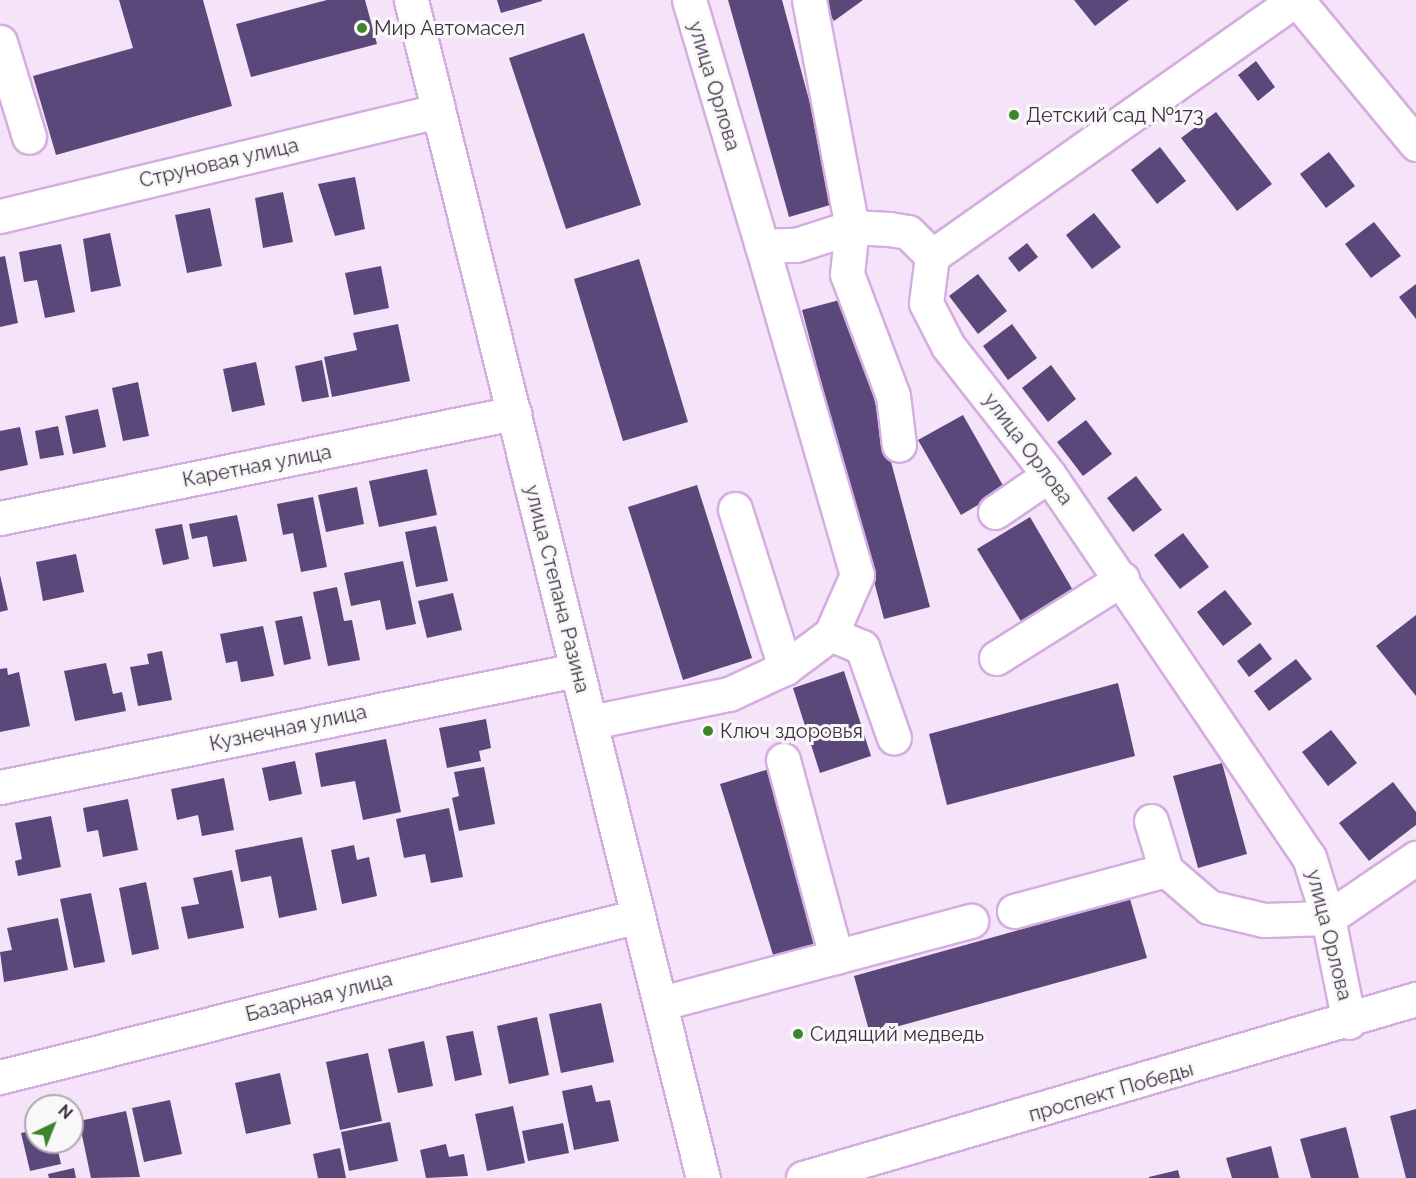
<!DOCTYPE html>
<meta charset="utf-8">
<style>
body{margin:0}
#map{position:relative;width:1416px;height:1178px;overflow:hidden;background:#f5e4f9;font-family:Raleway,sans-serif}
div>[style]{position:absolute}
.building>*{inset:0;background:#5b487b}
.roads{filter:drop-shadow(2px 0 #d6ade0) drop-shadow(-2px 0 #d6ade0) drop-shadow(0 2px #d6ade0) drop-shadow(0 -2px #d6ade0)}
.minor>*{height:33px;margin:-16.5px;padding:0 16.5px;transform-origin:16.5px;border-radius:16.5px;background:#fff}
.major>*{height:33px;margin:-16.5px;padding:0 16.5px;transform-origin:16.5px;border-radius:16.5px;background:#fff}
.dots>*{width:16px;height:16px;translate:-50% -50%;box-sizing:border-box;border:3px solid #f8f8f8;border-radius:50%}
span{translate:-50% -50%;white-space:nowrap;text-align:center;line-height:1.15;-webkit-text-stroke:6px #f8f8f8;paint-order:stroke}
.poi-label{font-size:20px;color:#3f2f43}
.left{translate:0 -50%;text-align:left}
.street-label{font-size:20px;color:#3f2f43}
.north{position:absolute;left:24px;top:1094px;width:60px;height:60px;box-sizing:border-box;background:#f8f8f8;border:2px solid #aea8b0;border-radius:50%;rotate:43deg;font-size:16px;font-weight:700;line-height:24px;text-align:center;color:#3f2f43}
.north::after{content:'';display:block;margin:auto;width:21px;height:27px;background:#3d852b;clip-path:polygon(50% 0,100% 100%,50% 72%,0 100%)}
</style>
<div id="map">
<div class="building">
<i style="clip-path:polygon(119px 0,203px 0,232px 106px,56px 155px,33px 76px,133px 48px)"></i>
<i style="clip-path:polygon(327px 0,365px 0,377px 44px,251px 77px,236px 24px)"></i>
<i style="clip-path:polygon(497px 0,542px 0,542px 1px,501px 13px)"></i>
<i style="clip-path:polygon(728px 0,782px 0,837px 203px,789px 217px)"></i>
<i style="clip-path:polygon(820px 0,863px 0,834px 21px)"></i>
<i style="clip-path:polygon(1074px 0,1129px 0,1095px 26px)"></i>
<i style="clip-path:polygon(584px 33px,641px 205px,566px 229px,509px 58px)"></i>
<i style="clip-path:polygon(1256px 61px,1275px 87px,1258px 101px,1238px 75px)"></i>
<i style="clip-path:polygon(1216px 112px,1272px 184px,1237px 211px,1181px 138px)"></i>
<i style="clip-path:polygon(1160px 147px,1186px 181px,1157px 204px,1131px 170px)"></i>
<i style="clip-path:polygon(1329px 152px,1355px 186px,1326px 208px,1300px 174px)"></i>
<i style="clip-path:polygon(355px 177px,365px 229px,335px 236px,318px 184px)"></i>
<i style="clip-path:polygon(283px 192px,293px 242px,263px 248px,255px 198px)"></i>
<i style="clip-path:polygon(210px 208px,222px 266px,187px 273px,175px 215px)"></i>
<i style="clip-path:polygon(1094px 213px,1121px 247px,1092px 269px,1066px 235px)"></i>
<i style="clip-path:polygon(1374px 222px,1401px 256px,1371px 278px,1345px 244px)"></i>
<i style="clip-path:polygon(110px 233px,121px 286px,91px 292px,83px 239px)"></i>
<i style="clip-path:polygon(1027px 243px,1038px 257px,1019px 272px,1008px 258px)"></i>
<i style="clip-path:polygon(61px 244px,75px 312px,45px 318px,37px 280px,24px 282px,19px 252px)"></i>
<i style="clip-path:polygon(5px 256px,18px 323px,0 327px,0 257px)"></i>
<i style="clip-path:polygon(639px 259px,688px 422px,623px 441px,574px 279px)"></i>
<i style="clip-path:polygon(381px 266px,389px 308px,354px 315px,345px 273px)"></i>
<i style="clip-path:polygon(978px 274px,1007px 311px,978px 334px,949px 296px)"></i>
<i style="clip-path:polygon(1416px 284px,1416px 319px,1399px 297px)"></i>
<i style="clip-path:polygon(847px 298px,930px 607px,884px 619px,802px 310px)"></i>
<i style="clip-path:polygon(398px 324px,410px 381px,332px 397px,324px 357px,357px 350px,353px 333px)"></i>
<i style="clip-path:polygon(1012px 324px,1037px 358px,1008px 380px,983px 346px)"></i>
<i style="clip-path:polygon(322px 360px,329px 397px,302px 402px,295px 366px)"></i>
<i style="clip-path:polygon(256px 362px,265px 405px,232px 412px,223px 369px)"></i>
<i style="clip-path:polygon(1051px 365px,1076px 399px,1048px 422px,1022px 388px)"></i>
<i style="clip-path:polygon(138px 382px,149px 436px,123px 441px,112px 388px)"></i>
<i style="clip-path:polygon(98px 409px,106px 447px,73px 454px,65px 416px)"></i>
<i style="clip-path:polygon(963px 415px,1005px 489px,961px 515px,918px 440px)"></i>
<i style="clip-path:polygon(1086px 420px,1112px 454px,1083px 476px,1057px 442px)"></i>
<i style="clip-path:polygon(58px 426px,64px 455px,40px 459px,35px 431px)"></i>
<i style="clip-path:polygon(20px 427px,28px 465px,0 471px,0 431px)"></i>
<i style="clip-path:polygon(427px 469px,437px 515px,379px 527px,369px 481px)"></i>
<i style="clip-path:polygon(1136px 476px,1162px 510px,1133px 532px,1107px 498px)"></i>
<i style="clip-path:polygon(697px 485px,752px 658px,683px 680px,628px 507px)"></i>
<i style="clip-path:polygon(357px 487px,364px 524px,326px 532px,318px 495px)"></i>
<i style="clip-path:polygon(313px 497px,327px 567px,301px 572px,293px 533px,283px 535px,277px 504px)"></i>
<i style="clip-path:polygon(237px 515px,247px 561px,213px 567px,207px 536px,192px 539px,189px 524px)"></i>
<i style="clip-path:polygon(1030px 517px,1074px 592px,1022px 623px,977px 549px)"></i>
<i style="clip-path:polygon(182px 524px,189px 559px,163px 565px,155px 529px)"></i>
<i style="clip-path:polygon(436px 526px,448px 581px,416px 587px,405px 532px)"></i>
<i style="clip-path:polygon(1183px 533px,1209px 567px,1180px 589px,1154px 555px)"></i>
<i style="clip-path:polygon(76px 554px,84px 592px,43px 601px,36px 562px)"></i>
<i style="clip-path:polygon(403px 561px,416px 624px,386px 630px,380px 600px,351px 606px,344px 573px)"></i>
<i style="clip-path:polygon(0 575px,8px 610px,0 612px)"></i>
<i style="clip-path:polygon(337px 587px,344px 621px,352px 620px,360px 660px,328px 666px,313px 592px)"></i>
<i style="clip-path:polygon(1225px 590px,1252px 624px,1223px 646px,1197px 612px)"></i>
<i style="clip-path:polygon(453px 593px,462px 630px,427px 638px,418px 601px)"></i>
<i style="clip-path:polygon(1416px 615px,1416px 696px,1376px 646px)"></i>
<i style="clip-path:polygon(302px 616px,311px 659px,284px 665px,275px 621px)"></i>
<i style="clip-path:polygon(263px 626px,274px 676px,241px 682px,237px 661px,226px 663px,220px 634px)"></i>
<i style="clip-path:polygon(1260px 643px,1272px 659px,1249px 677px,1237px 661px)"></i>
<i style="clip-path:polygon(162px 651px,172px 700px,138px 706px,130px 667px,149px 664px,147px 654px)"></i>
<i style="clip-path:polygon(1296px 659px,1312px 679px,1269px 711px,1254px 691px)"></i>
<i style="clip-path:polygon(106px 663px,113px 694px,122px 692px,126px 711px,75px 721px,64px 671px)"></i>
<i style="clip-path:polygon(7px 668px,8px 675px,19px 672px,30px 726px,0 732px,0 669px)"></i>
<i style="clip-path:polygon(844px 671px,871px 756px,820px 773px,793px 688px)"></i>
<i style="clip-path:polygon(1118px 683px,1135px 756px,947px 805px,929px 734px)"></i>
<i style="clip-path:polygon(486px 719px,491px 748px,479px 751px,481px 761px,447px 768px,439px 728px)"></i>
<i style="clip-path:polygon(1331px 730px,1357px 763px,1328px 786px,1302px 752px)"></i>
<i style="clip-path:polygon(386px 739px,401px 812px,363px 820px,355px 781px,321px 787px,315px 753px)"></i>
<i style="clip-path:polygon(295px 761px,302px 794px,269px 801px,262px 768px)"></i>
<i style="clip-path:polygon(1222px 763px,1247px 854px,1198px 868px,1173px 776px)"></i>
<i style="clip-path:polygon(484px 767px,495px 824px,459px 831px,452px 798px,459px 796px,454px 772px)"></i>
<i style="clip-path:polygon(769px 769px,823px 943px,774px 958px,720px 784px)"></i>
<i style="clip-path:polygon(224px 778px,234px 830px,202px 836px,198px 815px,177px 820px,171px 789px)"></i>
<i style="clip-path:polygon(1393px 782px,1416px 812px,1416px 825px,1369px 861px,1339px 823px)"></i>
<i style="clip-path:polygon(128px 799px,138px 850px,103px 857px,98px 830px,87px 832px,83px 808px)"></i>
<i style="clip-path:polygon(449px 808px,463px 877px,431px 883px,425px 854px,404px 858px,396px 819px)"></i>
<i style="clip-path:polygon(51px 816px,61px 867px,18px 876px,15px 861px,22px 859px,15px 823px)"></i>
<i style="clip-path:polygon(302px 837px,317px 910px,279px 918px,271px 876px,241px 882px,235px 850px)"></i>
<i style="clip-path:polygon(354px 845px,357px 860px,369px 857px,377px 896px,342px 904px,331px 850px)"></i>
<i style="clip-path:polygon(232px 870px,244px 928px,188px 939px,181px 907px,199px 904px,193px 878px)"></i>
<i style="clip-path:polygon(146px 882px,159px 949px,132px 955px,119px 888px)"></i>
<i style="clip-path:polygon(91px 893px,105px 962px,74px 968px,60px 899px)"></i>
<i style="clip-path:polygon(1130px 899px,1147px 958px,870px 1034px,854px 976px)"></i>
<i style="clip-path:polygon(58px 918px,68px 970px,4px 982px,0 952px,12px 950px,7px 928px)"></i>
<i style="clip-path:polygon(601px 1003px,614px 1062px,561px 1073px,549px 1014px)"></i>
<i style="clip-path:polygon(537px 1017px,549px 1075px,509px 1084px,497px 1026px)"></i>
<i style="clip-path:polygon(473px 1031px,482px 1075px,455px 1081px,446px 1036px)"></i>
<i style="clip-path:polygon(424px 1041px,433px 1086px,398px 1093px,388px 1049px)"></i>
<i style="clip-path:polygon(368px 1053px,382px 1121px,340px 1130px,326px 1062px)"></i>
<i style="clip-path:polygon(280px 1073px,291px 1124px,246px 1134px,235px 1083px)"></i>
<i style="clip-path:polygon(592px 1085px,596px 1102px,610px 1100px,619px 1141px,574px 1150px,562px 1091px)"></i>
<i style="clip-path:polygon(170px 1100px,182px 1154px,144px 1162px,132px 1108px)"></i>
<i style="clip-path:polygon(513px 1106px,525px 1163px,487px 1171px,475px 1114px)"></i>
<i style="clip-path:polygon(1416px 1109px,1416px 1178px,1406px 1178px,1390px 1116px)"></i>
<i style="clip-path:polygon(126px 1111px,140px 1177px,91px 1178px,79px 1121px)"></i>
<i style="clip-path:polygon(390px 1122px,398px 1161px,349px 1171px,341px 1132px)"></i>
<i style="clip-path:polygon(563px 1123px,569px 1153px,528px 1161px,522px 1131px)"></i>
<i style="clip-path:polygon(1346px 1127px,1359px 1178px,1311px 1178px,1300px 1139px)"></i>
<i style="clip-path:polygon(36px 1130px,36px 1142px,56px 1142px,61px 1164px,30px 1171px,21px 1133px)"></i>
<i style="clip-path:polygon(446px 1144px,449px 1157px,464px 1154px,468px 1176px,426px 1178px,420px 1150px)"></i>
<i style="clip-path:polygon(1271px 1146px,1279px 1178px,1232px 1178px,1226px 1158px)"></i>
<i style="clip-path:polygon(340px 1148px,346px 1178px,318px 1178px,313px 1154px)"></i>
<i style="clip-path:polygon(74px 1168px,76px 1178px,49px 1178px,48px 1174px)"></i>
<i style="clip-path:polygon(1178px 1170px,1180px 1178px,1149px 1178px,1149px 1177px)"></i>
</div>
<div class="roads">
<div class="minor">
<i style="left:689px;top:0;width:257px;rotate:73.5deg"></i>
<i style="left:762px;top:246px;width:34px;rotate:-2deg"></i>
<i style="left:796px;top:245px;width:59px;rotate:-17.8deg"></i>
<i style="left:852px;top:227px;width:37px;rotate:3deg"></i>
<i style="left:889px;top:229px;width:19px;rotate:9deg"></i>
<i style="left:908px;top:232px;width:34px;rotate:45deg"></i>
<i style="left:809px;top:0;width:231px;rotate:79.3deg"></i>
<i style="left:852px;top:227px;width:47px;rotate:96.1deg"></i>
<i style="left:847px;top:274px;width:130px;rotate:69.3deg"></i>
<i style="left:893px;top:396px;width:49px;rotate:83deg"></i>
<i style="left:1297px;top:0;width:187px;rotate:50.4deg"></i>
<i style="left:0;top:42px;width:99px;rotate:73deg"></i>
<i style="left:0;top:216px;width:450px;rotate:-13.5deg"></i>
<i style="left:932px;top:256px;width:47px;rotate:97.3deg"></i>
<i style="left:926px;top:303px;width:48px;rotate:62.9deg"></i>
<i style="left:948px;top:346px;width:164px;rotate:51.9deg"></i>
<i style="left:1049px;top:475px;width:462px;rotate:55.8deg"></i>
<i style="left:1309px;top:857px;width:64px;rotate:72.7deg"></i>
<i style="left:1328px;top:918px;width:106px;rotate:78.6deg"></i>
<i style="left:932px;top:256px;width:444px;rotate:-35.2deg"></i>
<i style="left:735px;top:509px;width:167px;rotate:72.5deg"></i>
<i style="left:995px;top:512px;width:65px;rotate:-34.4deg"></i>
<i style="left:0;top:518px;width:525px;rotate:-11.55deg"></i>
<i style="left:831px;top:634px;width:34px;rotate:23deg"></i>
<i style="left:862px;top:647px;width:96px;rotate:70.6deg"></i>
<i style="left:996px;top:658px;width:149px;rotate:-32.1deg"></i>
<i style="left:591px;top:722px;width:141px;rotate:-11.5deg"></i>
<i style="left:729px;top:694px;width:62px;rotate:-24.9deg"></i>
<i style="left:785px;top:668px;width:57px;rotate:-36.5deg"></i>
<i style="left:831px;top:634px;width:64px;rotate:-66.2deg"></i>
<i style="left:857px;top:575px;width:342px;rotate:-106.1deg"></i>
<i style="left:783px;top:760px;width:204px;rotate:74.9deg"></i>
<i style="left:0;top:787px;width:588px;rotate:-11.48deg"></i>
<i style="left:1151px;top:821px;width:51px;rotate:73deg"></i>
<i style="left:1166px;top:870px;width:57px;rotate:40.7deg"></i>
<i style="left:1209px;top:907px;width:57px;rotate:13.3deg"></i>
<i style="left:1264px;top:920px;width:64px;rotate:-1.8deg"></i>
<i style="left:1014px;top:911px;width:157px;rotate:-15.1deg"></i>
<i style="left:1328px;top:918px;width:107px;rotate:-34.3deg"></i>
<i style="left:662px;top:1003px;width:320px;rotate:-14.9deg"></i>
<i style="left:0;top:1077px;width:658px;rotate:-14.16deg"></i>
</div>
<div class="major">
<i style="left:411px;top:0;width:1214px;rotate:76.08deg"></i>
<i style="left:803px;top:1178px;width:639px;rotate:-16.28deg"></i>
</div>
</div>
<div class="dots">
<i style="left:362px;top:28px;background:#3d852b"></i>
<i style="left:1014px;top:115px;background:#3d852b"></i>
<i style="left:708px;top:731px;background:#3d852b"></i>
<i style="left:798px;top:1034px;background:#3d852b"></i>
</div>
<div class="poi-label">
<span class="left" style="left:374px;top:28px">Мир Автомасел</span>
<span class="left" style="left:1026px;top:115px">Детский сад №173</span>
<span class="left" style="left:720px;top:731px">Ключ здоровья</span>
<span class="left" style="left:810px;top:1034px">Сидящий медведь</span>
</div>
<div class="street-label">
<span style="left:714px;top:86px;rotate:73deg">улица Орлова</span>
<span style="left:219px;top:163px;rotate:-13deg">Струновая улица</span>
<span style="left:1028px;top:449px;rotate:53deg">улица Орлова</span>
<span style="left:257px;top:466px;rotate:-11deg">Каретная улица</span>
<span style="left:557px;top:589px;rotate:76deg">улица Степана Разина</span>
<span style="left:288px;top:728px;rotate:-12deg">Кузнечная улица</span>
<span style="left:1329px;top:935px;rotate:76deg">улица Орлова</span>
<span style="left:319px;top:997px;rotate:-14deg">Базарная улица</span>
<span style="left:1111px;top:1092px;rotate:-16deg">проспект Победы</span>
</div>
<div class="north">N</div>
</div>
